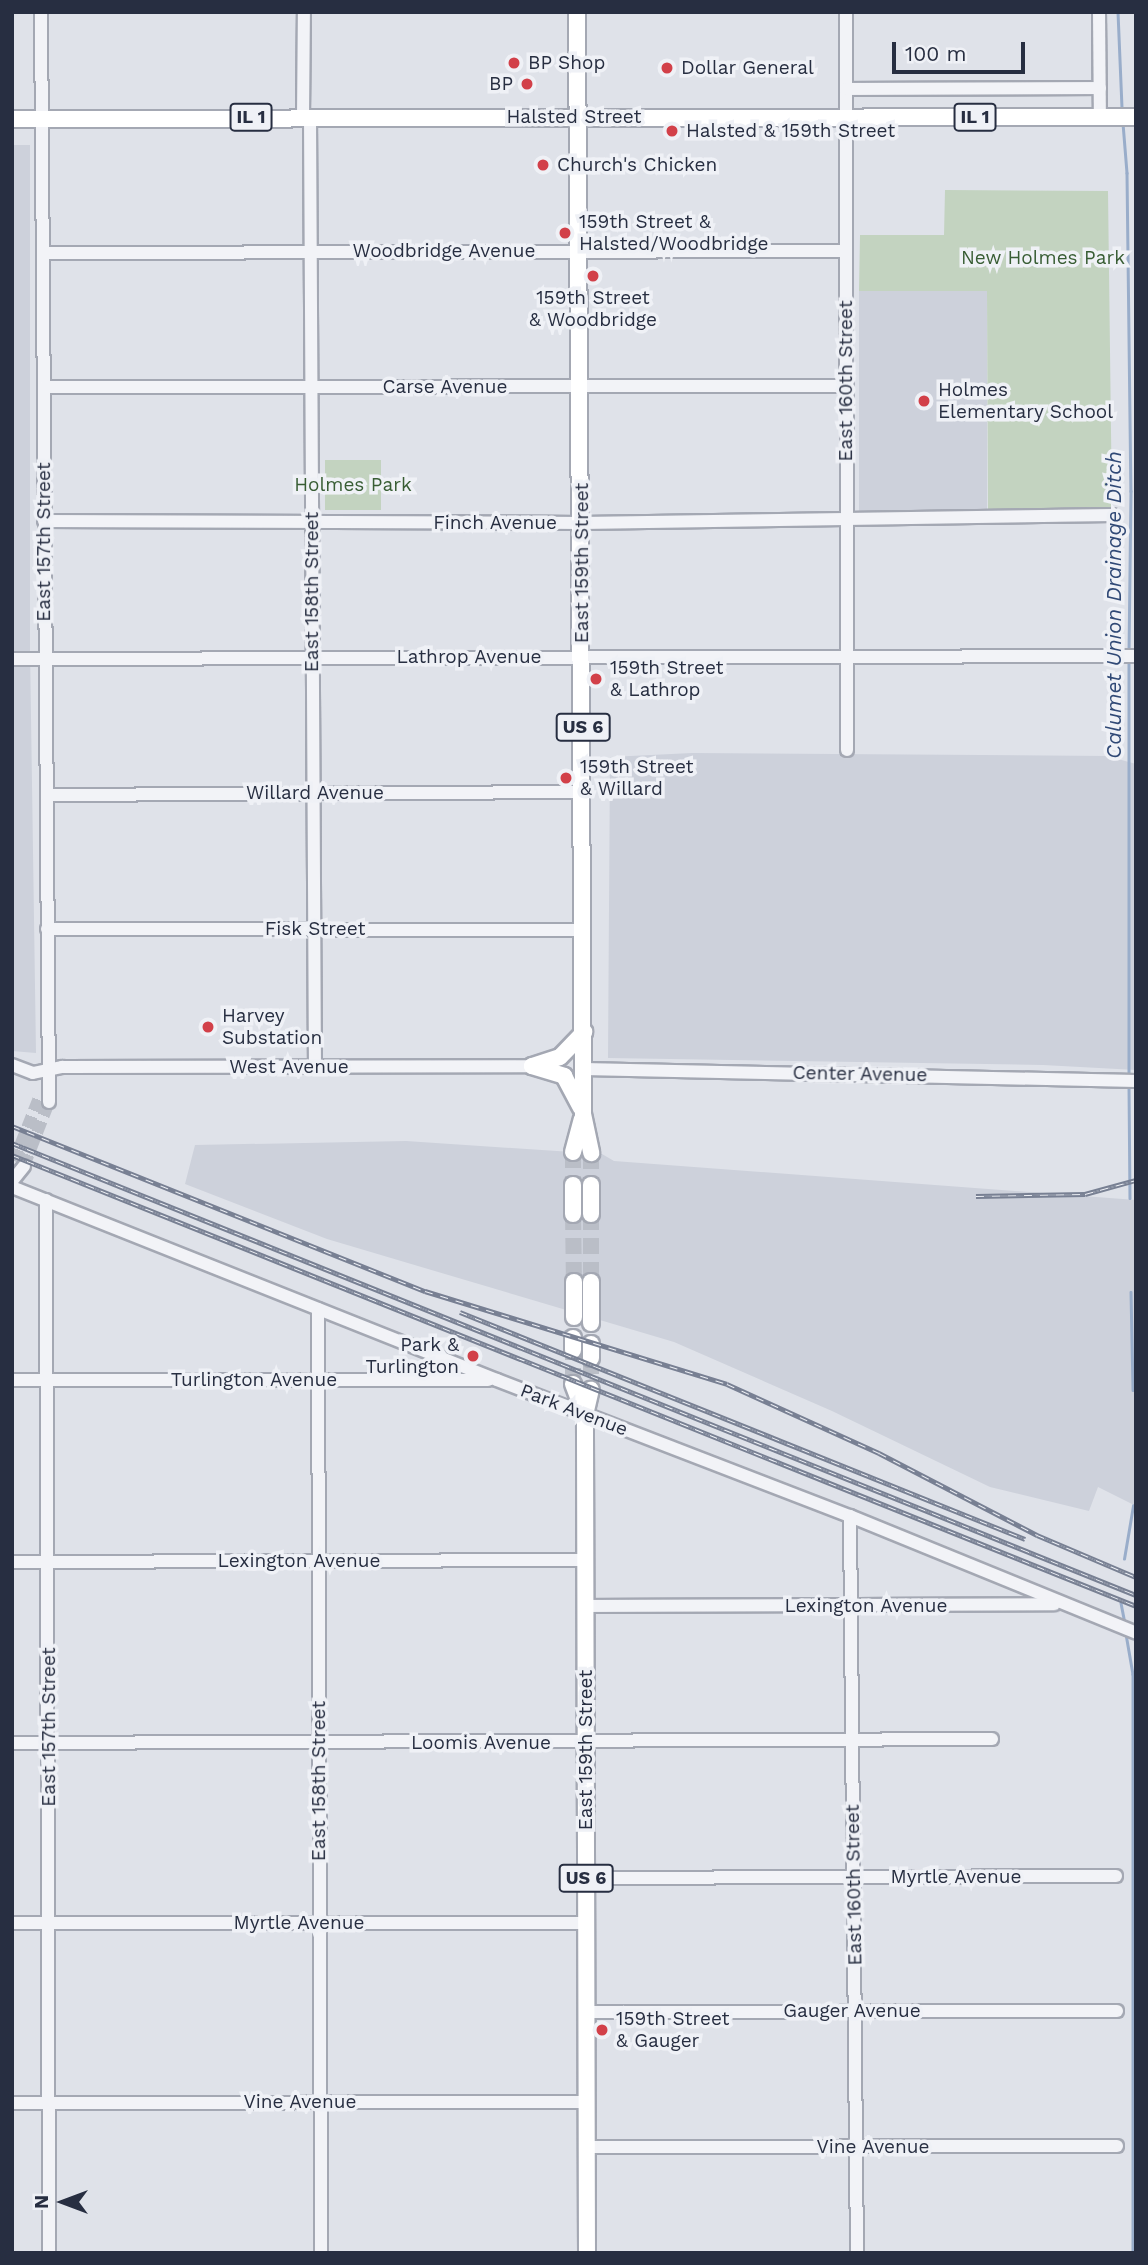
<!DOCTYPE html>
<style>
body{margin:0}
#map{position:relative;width:1148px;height:2265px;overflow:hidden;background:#dfe2e9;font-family:"Work Sans",sans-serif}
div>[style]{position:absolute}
.built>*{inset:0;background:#cdd1db;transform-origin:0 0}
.green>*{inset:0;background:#c3d3c0;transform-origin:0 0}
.stream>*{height:2.5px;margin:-1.25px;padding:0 1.25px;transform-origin:1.25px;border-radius:1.25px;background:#99adca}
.minor-tunnel>*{height:12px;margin-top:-6px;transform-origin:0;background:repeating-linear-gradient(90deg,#babec7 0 12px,transparent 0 18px)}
.major-tunnel>*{height:16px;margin-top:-8px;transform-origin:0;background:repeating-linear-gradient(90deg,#babec7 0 16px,transparent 0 24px)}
.roads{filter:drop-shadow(2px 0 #a4a8b3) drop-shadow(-2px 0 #a4a8b3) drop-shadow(0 2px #a4a8b3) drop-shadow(0 -2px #a4a8b3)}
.minor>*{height:12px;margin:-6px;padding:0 6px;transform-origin:6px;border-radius:6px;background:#f2f3f7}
.major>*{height:16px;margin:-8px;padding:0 8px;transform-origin:8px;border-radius:8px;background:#fff}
.rail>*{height:5px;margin-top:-2.5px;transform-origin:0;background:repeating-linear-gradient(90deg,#eff1f6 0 8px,#788093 0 16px);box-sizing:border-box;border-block:2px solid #788093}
.dots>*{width:19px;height:19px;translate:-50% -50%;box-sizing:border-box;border:4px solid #eff1f6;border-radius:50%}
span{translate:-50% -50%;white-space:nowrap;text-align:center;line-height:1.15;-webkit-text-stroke:7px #eff1f6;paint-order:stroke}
.shield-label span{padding:2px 5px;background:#eff1f6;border:2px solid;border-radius:5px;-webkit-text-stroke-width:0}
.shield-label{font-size:18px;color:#272e41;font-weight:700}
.poi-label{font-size:19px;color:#272e41}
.left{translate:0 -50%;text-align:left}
.right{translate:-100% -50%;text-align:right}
.street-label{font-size:19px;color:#272e41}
.park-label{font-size:19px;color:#385d34}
.water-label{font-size:21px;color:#304976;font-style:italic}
.frame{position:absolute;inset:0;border:14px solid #272e41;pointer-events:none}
.north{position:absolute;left:28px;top:2167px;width:70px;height:70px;-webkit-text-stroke:5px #eff1f6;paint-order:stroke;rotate:270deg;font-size:19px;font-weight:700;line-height:28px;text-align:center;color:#272e41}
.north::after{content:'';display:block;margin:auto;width:24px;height:32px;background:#272e41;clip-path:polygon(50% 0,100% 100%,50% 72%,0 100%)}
.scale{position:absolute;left:892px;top:42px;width:133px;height:32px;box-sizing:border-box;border:4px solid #272e41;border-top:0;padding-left:9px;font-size:21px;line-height:24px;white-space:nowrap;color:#272e41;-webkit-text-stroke:5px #eff1f6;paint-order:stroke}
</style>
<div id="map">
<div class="built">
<div style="clip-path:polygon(12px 145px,30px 145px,30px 649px,36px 1053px,12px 1051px)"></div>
<div style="left:859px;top:291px;width:128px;height:221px"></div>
<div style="clip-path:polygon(692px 753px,1107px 756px,1136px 764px,1136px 1070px,1043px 1065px,608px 1058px,610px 757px)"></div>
<div style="clip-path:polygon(406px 1141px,602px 1154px,614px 1161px,1136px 1200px,1136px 1506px,1098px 1487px,1089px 1511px,990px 1487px,832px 1411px,674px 1342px,327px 1239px,185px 1184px,195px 1145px)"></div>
</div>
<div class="green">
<div style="clip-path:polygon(945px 190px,1108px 191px,1112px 509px,988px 511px,987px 291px,859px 291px,860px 235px,944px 235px)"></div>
<div style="left:325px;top:460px;width:56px;height:50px"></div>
</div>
<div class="stream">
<div style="left:1118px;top:12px;width:97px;rotate:87.6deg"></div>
<div style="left:1123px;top:123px;width:50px;rotate:85.4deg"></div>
<div style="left:1127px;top:173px;width:318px;rotate:89.3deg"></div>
<div style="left:1131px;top:491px;width:161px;rotate:90.7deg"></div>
<div style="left:1129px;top:662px;width:413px;rotate:90deg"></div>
<div style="left:1129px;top:1085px;width:113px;rotate:89.5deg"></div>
<div style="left:1131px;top:1292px;width:98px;rotate:88.8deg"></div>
<div style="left:1124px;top:1559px;width:54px;rotate:-80.4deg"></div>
<div style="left:1121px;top:1603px;width:21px;rotate:79deg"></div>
<div style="left:1126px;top:1634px;width:41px;rotate:80.1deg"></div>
<div style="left:1133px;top:1674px;width:579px;rotate:90deg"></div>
</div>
<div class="minor-tunnel">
<div style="left:14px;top:1161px;width:68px;rotate:-68.4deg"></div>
<div style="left:24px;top:1166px;width:69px;rotate:-68.7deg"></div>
</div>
<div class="major-tunnel">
<div style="left:573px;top:1152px;width:33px;rotate:90deg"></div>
<div style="left:591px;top:1153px;width:32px;rotate:90deg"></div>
<div style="left:573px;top:1214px;width:68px;rotate:89.2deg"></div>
<div style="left:591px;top:1214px;width:68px;rotate:90deg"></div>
<div style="left:591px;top:1358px;width:32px;rotate:90deg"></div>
<div style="left:573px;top:1384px;width:34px;rotate:-90deg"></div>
</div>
<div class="roads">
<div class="minor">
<div style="left:41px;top:12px;width:1090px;rotate:89.58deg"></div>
<div style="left:846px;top:12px;width:738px;rotate:89.92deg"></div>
<div style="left:1099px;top:12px;width:105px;rotate:89.5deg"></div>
<div style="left:846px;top:89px;width:254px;rotate:-0.2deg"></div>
<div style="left:303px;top:117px;width:105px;rotate:-89.5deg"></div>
<div style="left:310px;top:117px;width:950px;rotate:89.7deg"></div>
<div style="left:43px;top:253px;width:803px;rotate:-0.14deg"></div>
<div style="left:44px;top:387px;width:802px;rotate:-0.07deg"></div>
<div style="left:44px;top:521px;width:538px;rotate:0.21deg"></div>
<div style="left:582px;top:523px;width:531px;rotate:-0.86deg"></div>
<div style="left:12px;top:659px;width:1124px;rotate:-0.15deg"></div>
<div style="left:47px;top:795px;width:536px;rotate:-0.32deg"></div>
<div style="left:47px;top:929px;width:537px;rotate:0.11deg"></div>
<div style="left:12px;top:1065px;width:22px;rotate:21deg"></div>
<div style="left:33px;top:1073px;width:30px;rotate:-12deg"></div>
<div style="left:62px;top:1067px;width:470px;rotate:-0.1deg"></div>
<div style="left:584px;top:1069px;width:552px;rotate:1.25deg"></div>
<div style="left:12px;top:1181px;width:19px;rotate:-51deg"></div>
<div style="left:12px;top:1187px;width:522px;rotate:21.7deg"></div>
<div style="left:497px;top:1380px;width:378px;rotate:21.1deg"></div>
<div style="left:850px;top:1516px;width:309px;rotate:22.2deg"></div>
<div style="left:46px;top:1200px;width:1053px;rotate:89.84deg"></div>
<div style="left:318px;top:1309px;width:944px;rotate:89.82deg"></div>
<div style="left:12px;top:1380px;width:476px"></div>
<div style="left:850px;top:1516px;width:737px;rotate:89.46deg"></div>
<div style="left:12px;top:1562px;width:574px;rotate:-0.2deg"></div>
<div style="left:586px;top:1606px;width:468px;rotate:-0.2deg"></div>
<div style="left:12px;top:1743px;width:980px;rotate:-0.23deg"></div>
<div style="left:586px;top:1878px;width:530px;rotate:-0.22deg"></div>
<div style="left:12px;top:1923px;width:575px"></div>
<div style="left:587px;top:2012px;width:530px;rotate:-0.11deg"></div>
<div style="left:12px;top:2103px;width:575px;rotate:-0.1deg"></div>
<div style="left:587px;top:2147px;width:530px;rotate:-0.11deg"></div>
</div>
<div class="major">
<div style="left:577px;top:12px;width:1102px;rotate:89.69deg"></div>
<div style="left:583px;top:1114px;width:40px;rotate:78deg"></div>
<div style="left:12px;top:119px;width:1124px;rotate:-0.1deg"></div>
<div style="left:532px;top:1066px;width:34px;rotate:17deg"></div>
<div style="left:564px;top:1076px;width:36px;rotate:62deg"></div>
<div style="left:532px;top:1066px;width:29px;rotate:-18deg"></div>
<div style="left:560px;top:1057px;width:35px;rotate:-46deg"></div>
<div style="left:573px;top:1152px;width:34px;rotate:-75deg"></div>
<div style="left:573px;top:1185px;width:29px;rotate:90deg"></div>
<div style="left:591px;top:1185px;width:29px;rotate:90deg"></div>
<div style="left:574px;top:1282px;width:35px;rotate:90deg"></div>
<div style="left:591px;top:1282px;width:41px;rotate:90deg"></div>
<div style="left:591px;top:1344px;width:14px;rotate:90deg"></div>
<div style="left:573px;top:1350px;width:12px;rotate:-90deg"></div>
<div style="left:573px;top:1384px;width:33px;rotate:69deg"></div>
<div style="left:587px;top:2253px;width:838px;rotate:-90.14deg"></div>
<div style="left:585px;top:1415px;width:26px;rotate:-77deg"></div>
</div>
</div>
<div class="rail">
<div style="left:12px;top:1126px;width:445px;rotate:21.8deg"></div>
<div style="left:425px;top:1291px;width:316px;rotate:17.1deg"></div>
<div style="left:727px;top:1384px;width:167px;rotate:24.4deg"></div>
<div style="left:879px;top:1453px;width:178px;rotate:27.4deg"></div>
<div style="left:1037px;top:1535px;width:108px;rotate:23deg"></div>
<div style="left:12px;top:1143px;width:1211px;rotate:21.91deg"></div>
<div style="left:12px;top:1155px;width:1211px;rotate:21.86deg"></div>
<div style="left:976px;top:1196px;width:109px;rotate:-1.1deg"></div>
<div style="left:1085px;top:1194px;width:53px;rotate:-15.4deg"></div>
<div style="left:460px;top:1312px;width:609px;rotate:21.89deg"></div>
</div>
<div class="dots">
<div style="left:514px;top:63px;background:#d24049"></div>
<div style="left:667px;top:68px;background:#d24049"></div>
<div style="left:527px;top:84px;background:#d24049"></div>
<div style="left:672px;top:131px;background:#d24049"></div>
<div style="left:543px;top:165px;background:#d24049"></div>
<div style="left:565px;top:233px;background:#d24049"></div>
<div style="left:593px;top:276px;background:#d24049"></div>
<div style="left:924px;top:401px;background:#d24049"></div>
<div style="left:596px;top:679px;background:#d24049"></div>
<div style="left:566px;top:778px;background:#d24049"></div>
<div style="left:208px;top:1027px;background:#d24049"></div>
<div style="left:473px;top:1356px;background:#d24049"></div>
<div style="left:602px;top:2030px;background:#d24049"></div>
</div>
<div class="shield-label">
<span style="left:251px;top:117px">IL 1</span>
<span style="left:975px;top:117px">IL 1</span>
<span style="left:583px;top:727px">US 6</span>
<span style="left:586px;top:1878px">US 6</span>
</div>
<div class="poi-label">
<span class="left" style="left:528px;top:63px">BP Shop</span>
<span class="left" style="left:681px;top:68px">Dollar General</span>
<span class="right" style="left:513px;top:84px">BP</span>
<span class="left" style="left:686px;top:131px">Halsted &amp; 159th Street</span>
<span class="left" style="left:557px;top:165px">Church's Chicken</span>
<span class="left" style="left:579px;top:233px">159th Street &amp;<br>Halsted/Woodbridge</span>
<span style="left:593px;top:309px">159th Street<br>&amp; Woodbridge</span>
<span class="left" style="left:938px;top:401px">Holmes<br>Elementary School</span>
<span class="left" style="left:610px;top:679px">159th Street<br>&amp; Lathrop</span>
<span class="left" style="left:580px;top:778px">159th Street<br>&amp; Willard</span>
<span class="left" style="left:222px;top:1027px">Harvey<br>Substation</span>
<span class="right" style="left:459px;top:1356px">Park &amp;<br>Turlington</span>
<span class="left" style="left:616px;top:2030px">159th Street<br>&amp; Gauger</span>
</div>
<div class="street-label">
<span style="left:574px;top:117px">Halsted Street</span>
<span style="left:444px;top:251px">Woodbridge Avenue</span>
<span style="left:846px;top:381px;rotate:-90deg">East 160th Street</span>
<span style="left:445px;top:387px">Carse Avenue</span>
<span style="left:495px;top:523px">Finch Avenue</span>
<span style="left:44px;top:542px;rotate:-90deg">East 157th Street</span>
<span style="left:582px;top:563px;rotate:-90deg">East 159th Street</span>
<span style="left:312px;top:592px;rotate:-90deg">East 158th Street</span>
<span style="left:469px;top:657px">Lathrop Avenue</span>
<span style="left:315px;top:793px">Willard Avenue</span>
<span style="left:315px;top:929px">Fisk Street</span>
<span style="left:289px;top:1067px">West Avenue</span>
<span style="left:860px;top:1074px;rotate:1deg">Center Avenue</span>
<span style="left:254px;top:1380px">Turlington Avenue</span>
<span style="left:574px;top:1410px;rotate:21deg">Park Avenue</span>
<span style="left:299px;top:1561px">Lexington Avenue</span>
<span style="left:866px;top:1606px">Lexington Avenue</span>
<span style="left:49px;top:1727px;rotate:-90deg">East 157th Street</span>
<span style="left:481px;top:1743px">Loomis Avenue</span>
<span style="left:586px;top:1750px;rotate:-90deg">East 159th Street</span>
<span style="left:319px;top:1781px;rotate:-90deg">East 158th Street</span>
<span style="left:956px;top:1877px">Myrtle Avenue</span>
<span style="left:854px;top:1885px;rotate:-91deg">East 160th Street</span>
<span style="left:299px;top:1923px">Myrtle Avenue</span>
<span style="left:852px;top:2011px">Gauger Avenue</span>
<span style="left:300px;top:2102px">Vine Avenue</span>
<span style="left:873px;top:2147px">Vine Avenue</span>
</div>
<div class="park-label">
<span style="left:1043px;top:258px">New Holmes Park</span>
<span style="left:353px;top:485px">Holmes Park</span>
</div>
<div class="water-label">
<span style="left:1114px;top:605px;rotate:-90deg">Calumet Union Drainage Ditch</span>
</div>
<div class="frame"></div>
<div class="north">N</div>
<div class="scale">100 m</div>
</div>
